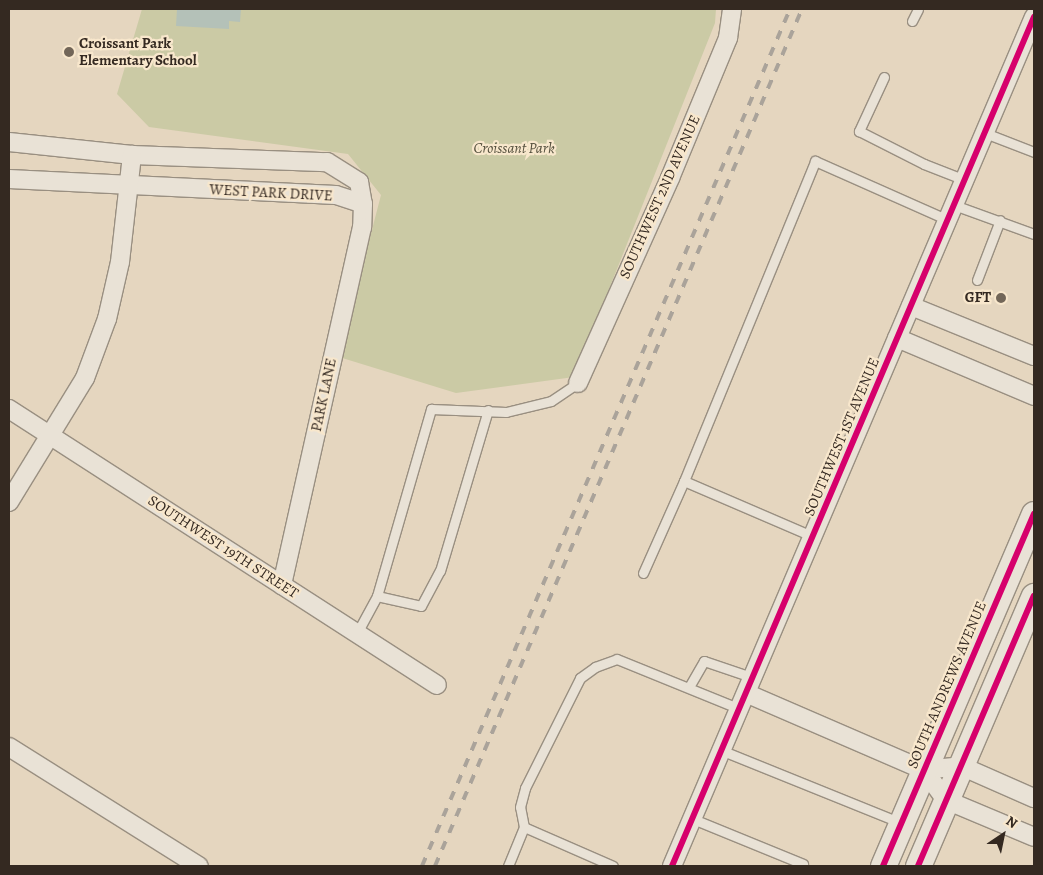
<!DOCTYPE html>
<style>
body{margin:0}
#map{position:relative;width:1043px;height:875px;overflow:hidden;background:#e5d6bf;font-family:Alegreya,serif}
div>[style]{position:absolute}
.green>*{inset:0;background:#cbcaa5}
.water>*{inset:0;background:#b4c1b8}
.roads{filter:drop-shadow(1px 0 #998f81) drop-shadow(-1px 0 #998f81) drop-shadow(0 1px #998f81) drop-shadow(0 -1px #998f81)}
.lane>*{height:9px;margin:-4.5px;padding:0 4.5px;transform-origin:4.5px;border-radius:4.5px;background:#e9e2d6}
.street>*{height:18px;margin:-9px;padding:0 9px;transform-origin:9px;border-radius:9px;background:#e9e2d6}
.secondary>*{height:25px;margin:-12.5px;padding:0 12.5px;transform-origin:12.5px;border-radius:12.5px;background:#e9e2d6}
.rail>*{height:4px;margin-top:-2px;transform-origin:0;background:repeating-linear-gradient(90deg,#aaa39a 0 9px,transparent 0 18px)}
.cycleway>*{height:6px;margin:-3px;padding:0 3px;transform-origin:3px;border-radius:3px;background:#d6006c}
.dots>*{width:14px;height:14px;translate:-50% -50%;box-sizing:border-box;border:2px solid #f8e7cc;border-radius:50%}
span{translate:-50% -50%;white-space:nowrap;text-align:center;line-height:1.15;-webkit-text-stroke:4.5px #f8e7cc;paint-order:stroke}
.poi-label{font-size:15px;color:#342921;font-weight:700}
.left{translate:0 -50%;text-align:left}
.right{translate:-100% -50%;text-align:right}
.park-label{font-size:15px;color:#544f3d;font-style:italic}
.street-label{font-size:15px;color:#342921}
.frame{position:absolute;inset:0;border:10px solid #342921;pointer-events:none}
.north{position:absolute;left:978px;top:810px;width:50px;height:50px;-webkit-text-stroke:4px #f8e7cc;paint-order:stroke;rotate:34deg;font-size:14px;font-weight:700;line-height:20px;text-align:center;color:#342921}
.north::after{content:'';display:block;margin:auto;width:18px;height:22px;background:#342921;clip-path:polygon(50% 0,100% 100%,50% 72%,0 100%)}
</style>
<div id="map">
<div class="green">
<div style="clip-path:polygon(142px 9px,716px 9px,715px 23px,574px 377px,456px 393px,339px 357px,381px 195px,348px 154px,149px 127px,117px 94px)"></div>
</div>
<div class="water">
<div style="clip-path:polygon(177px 9px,241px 9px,240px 22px,229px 21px,229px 29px,176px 26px)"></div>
</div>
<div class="roads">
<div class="lane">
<div style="left:912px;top:21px;width:13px;rotate:-63deg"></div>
<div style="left:884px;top:77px;width:60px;rotate:114.8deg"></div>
<div style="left:859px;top:131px;width:73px;rotate:26.9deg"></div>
<div style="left:924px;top:164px;width:44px;rotate:21.3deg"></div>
<div style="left:985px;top:133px;width:53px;rotate:21.2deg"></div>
<div style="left:954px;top:205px;width:85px;rotate:19.9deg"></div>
<div style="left:977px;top:280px;width:64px;rotate:-69deg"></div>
<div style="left:684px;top:481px;width:346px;rotate:-67.7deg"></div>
<div style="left:815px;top:161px;width:145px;rotate:23.9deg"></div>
<div style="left:643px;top:573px;width:101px;rotate:-66deg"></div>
<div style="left:684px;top:481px;width:142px;rotate:23.3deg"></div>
<div style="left:377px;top:596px;width:45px;rotate:12.8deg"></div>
<div style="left:421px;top:606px;width:40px;rotate:-62deg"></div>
<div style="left:440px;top:571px;width:168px;rotate:-73.4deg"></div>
<div style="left:357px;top:633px;width:42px;rotate:-61.6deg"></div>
<div style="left:377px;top:596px;width:195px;rotate:-73.9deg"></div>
<div style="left:431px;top:409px;width:75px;rotate:2.3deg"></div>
<div style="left:506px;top:412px;width:46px;rotate:-13.7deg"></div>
<div style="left:551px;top:401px;width:32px;rotate:-34deg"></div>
<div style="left:689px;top:687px;width:30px;rotate:-60deg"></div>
<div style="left:704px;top:661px;width:53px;rotate:18.8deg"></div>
<div style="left:723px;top:751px;width:190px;rotate:22deg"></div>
<div style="left:693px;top:819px;width:119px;rotate:22.2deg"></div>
<div style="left:524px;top:827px;width:20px;rotate:-101deg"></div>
<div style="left:520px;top:807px;width:20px;rotate:-75deg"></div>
<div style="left:525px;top:788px;width:123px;rotate:-63.4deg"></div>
<div style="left:580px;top:678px;width:19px;rotate:-36deg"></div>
<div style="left:595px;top:667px;width:23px;rotate:-20deg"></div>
<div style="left:617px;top:659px;width:133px;rotate:22.1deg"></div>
<div style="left:508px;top:866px;width:42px;rotate:-67.7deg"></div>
<div style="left:524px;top:827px;width:97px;rotate:23.7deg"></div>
</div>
<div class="street">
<div style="left:9px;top:142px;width:124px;rotate:6deg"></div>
<div style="left:132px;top:155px;width:195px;rotate:2.1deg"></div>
<div style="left:327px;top:162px;width:38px;rotate:32deg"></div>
<div style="left:359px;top:182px;width:22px;rotate:80deg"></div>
<div style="left:363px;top:204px;width:23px;rotate:92deg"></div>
<div style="left:362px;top:227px;width:367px;rotate:102.6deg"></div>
<div style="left:9px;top:179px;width:327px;rotate:2.8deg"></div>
<div style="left:336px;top:195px;width:28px;rotate:18deg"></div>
<div style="left:911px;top:306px;width:133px;rotate:22.1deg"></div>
<div style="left:897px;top:338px;width:149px;rotate:22.9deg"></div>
<div style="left:578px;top:383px;width:225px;rotate:-65.8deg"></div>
<div style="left:670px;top:178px;width:152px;rotate:-67.5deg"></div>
<div style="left:728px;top:38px;width:29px;rotate:-82deg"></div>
<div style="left:9px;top:409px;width:509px;rotate:32.82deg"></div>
<div style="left:9px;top:502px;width:145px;rotate:-58.5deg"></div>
<div style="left:85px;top:378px;width:63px;rotate:-69.6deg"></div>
<div style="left:107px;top:319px;width:58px;rotate:-77.2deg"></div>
<div style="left:120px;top:262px;width:108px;rotate:-83.6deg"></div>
<div style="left:748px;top:694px;width:192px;rotate:23.4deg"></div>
<div style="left:924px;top:770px;width:37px;rotate:-6deg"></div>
<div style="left:961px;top:766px;width:80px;rotate:23.7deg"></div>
<div style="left:9px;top:747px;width:224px;rotate:32.1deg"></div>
<div style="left:924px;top:770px;width:37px;rotate:54deg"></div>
<div style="left:946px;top:800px;width:95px;rotate:22.8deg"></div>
<div style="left:672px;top:866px;width:923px;rotate:-66.91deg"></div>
</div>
<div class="secondary">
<div style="left:883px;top:866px;width:383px;rotate:-66.8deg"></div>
<div style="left:918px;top:866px;width:294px;rotate:-66.8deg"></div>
</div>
</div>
<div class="rail">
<div style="left:422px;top:866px;width:933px;rotate:-66.76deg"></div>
<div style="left:435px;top:866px;width:932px;rotate:-66.82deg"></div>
</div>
<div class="cycleway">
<div style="left:672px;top:866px;width:923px;rotate:-66.91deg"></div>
<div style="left:883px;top:866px;width:383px;rotate:-66.8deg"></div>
<div style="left:918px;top:866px;width:294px;rotate:-66.8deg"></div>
</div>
<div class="dots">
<div style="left:69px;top:52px;background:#726658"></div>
<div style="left:1001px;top:298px;background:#726658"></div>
</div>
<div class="poi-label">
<span class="left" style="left:79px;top:52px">Croissant Park<br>Elementary School</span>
<span class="right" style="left:991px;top:298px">GFT</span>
</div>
<div class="park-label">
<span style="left:514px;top:149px">Croissant Park</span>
</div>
<div class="street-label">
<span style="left:271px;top:193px;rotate:3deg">WEST PARK DRIVE</span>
<span style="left:660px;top:197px;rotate:-66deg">SOUTHWEST 2ND AVENUE</span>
<span style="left:324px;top:395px;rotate:-78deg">PARK LANE</span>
<span style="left:842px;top:437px;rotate:-67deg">SOUTHWEST 1ST AVENUE</span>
<span style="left:223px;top:547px;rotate:33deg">SOUTHWEST 19TH STREET</span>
<span style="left:947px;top:685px;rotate:-67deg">SOUTH ANDREWS AVENUE</span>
</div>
<div class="frame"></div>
<div class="north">N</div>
</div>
